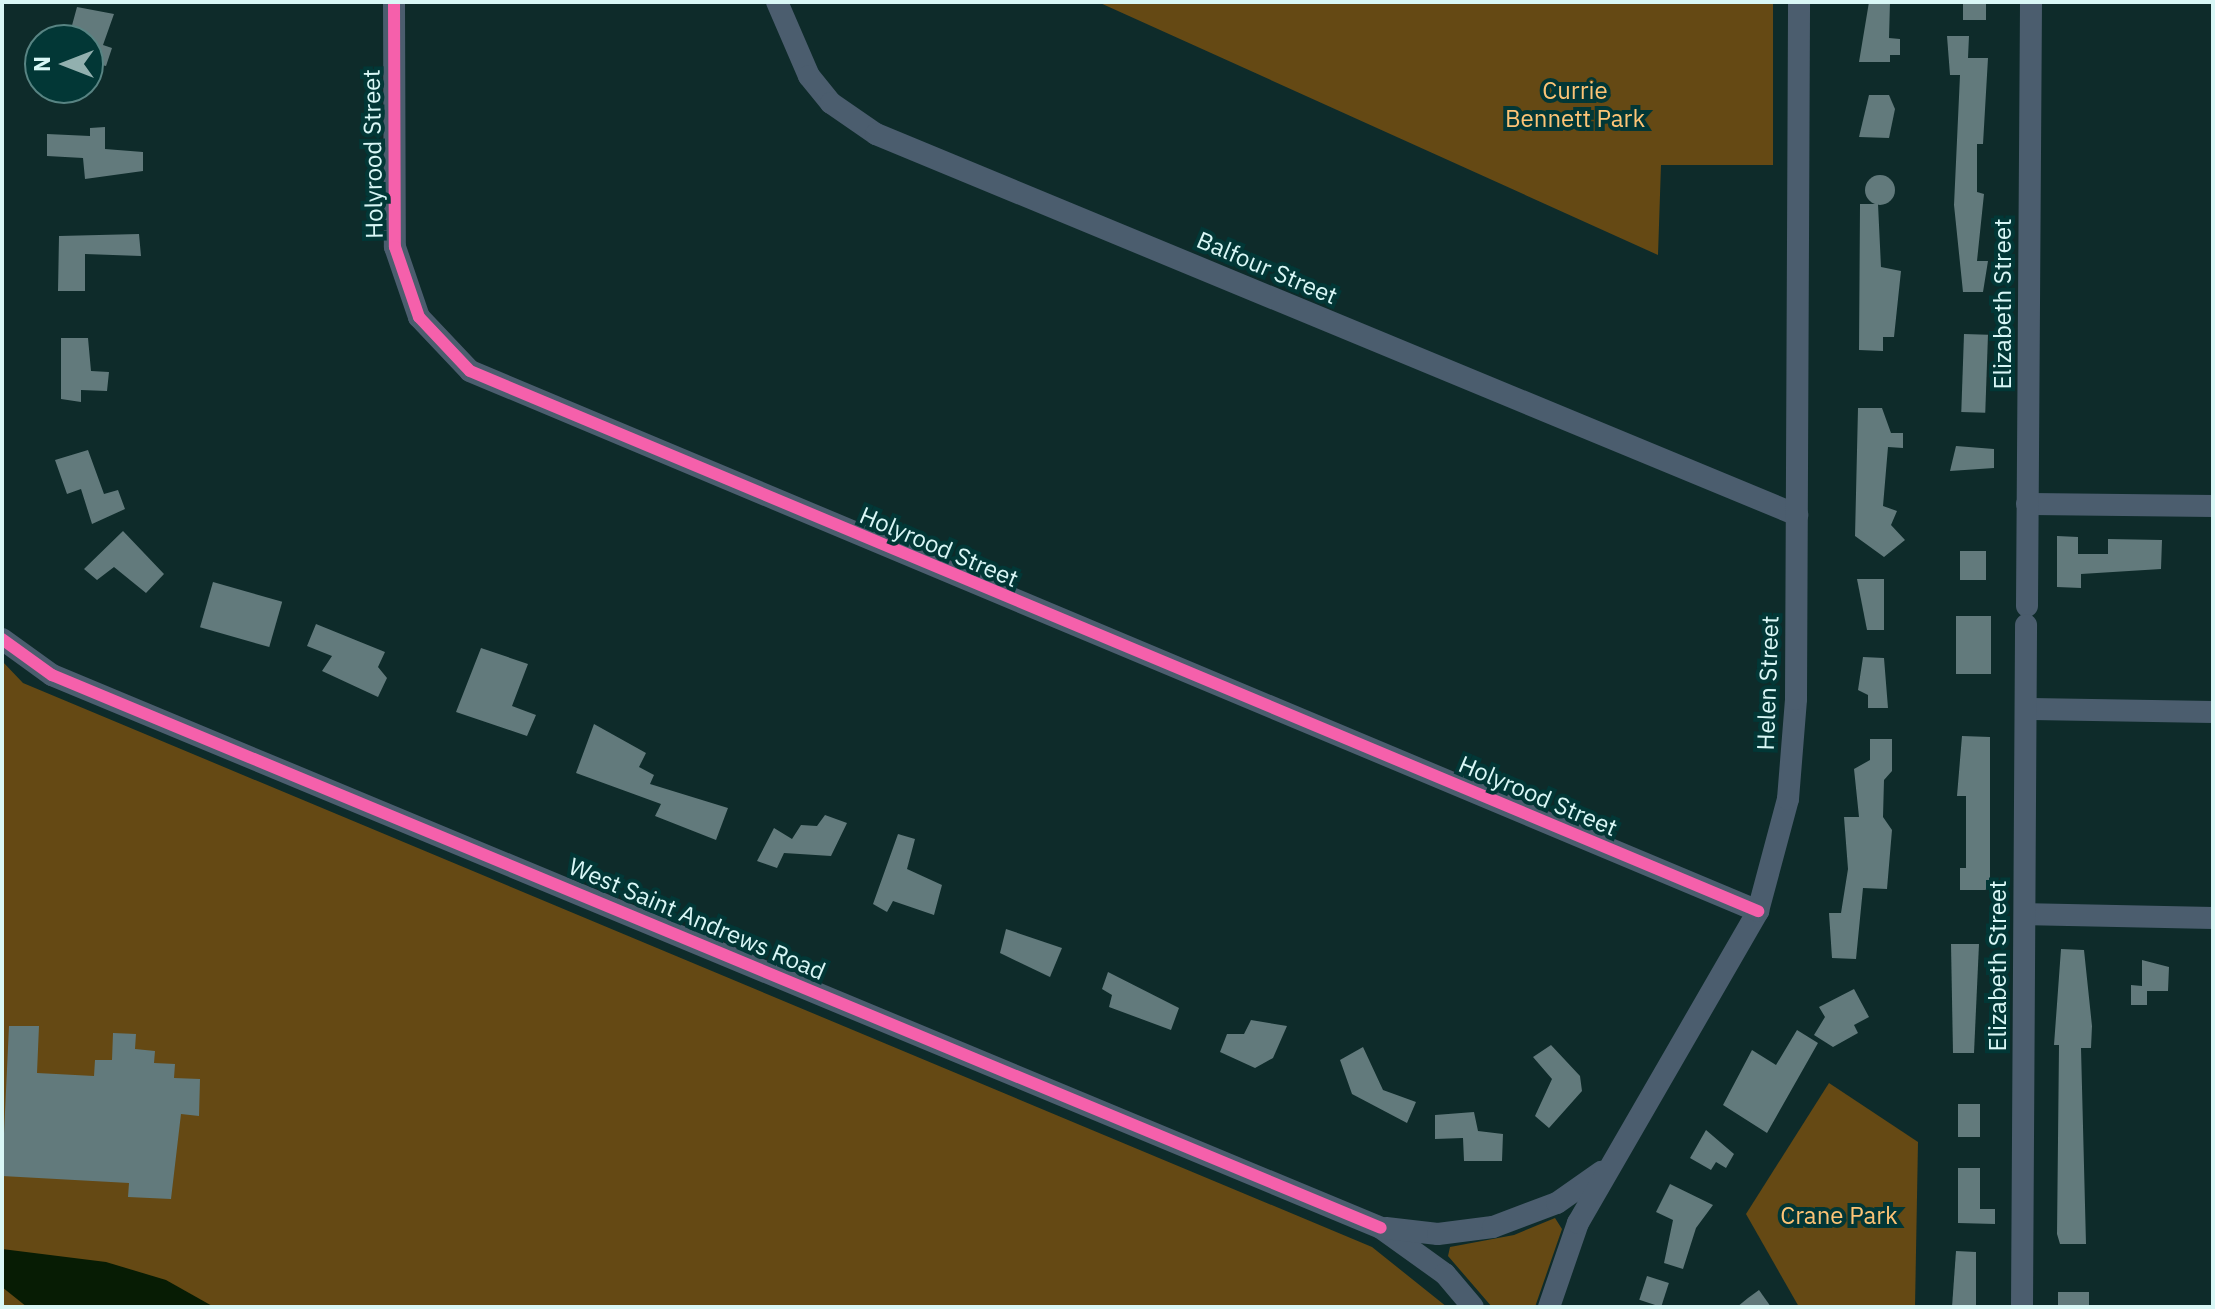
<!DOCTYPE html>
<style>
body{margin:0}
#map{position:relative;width:2215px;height:1309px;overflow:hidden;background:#0e2b2a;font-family:"IBM Plex Sans",sans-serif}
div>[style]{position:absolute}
.green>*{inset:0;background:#654914}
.water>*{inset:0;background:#071c04}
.building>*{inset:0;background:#627a7c;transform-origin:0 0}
.round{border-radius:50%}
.minor>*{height:22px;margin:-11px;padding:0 11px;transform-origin:11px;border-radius:11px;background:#4b5d6e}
.cycleway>*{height:12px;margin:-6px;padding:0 6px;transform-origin:6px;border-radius:6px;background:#f560ab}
span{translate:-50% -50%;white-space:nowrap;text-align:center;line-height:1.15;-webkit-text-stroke:8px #023736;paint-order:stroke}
.park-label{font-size:24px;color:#fdc476}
.street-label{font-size:24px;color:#d9f7f6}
.frame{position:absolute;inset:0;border:4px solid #d9f7f6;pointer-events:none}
.north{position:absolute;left:24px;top:24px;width:80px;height:80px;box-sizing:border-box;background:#023736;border:2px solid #588483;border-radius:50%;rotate:270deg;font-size:22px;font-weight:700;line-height:32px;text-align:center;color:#d9f7f6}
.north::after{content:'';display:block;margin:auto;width:28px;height:36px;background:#92b0af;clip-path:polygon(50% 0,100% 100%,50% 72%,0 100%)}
</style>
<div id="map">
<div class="green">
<div style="clip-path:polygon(1098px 2px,1773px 2px,1773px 165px,1661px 165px,1658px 255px)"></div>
<div style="clip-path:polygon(2px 661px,23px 683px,1372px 1247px,1447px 1307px,2px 1307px)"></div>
<div style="clip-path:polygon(1829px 1083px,1918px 1142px,1915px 1307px,1799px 1307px,1746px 1214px)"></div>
<div style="clip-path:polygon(1555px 1218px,1562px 1229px,1535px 1307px,1492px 1307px,1448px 1256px,1450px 1247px,1514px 1235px)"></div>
</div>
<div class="water">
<div style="clip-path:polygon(2px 1249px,106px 1262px,166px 1280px,214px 1307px,27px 1307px,2px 1287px)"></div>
</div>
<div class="building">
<div style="clip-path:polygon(1869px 2px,1890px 2px,1889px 38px,1900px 39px,1900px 55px,1890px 55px,1890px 62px,1859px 62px)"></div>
<div style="left:1963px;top:2px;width:23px;height:18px"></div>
<div style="clip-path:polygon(77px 7px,114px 14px,103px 45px,112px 48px,106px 66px,97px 64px,90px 82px,88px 40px,68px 40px)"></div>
<div style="clip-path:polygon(1947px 36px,1969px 36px,1968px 58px,1988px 58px,1983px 144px,1977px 144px,1977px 192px,1984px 194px,1977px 261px,1988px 261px,1983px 292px,1963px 292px,1954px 205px,1960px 75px,1950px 75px)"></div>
<div style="clip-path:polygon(1869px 95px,1889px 95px,1895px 109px,1889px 138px,1859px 137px)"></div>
<div style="clip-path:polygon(105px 127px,105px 149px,143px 152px,143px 171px,85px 179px,83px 158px,47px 156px,47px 134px,90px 136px,90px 128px)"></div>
<div class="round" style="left:1865px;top:175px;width:30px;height:30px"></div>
<div style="clip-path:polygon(1860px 204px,1878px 204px,1881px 267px,1901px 271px,1894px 337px,1883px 337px,1883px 351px,1859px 350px)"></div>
<div style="clip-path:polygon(139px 234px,141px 256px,85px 254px,85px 291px,58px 291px,59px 236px)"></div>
<div style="left:1964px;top:334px;width:24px;height:78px;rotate:2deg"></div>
<div style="clip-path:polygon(61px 338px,88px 338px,91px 371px,109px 372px,107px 391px,81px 390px,81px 402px,61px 399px)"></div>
<div style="clip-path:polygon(1858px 408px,1882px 408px,1891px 433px,1903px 433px,1903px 448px,1888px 447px,1883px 506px,1897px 511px,1891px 525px,1905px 540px,1884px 557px,1855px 536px)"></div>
<div style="clip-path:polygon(1956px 446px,1994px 449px,1994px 468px,1950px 471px)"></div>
<div style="clip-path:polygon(88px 450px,104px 494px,118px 490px,125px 509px,92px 524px,81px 489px,67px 494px,55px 460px)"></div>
<div style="clip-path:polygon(123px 531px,164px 574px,146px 593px,114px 567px,97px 580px,84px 569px)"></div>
<div style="clip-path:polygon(2057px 536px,2078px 537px,2078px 554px,2108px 554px,2108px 539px,2162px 540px,2161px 569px,2081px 574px,2081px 588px,2057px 587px)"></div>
<div style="left:1960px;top:551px;width:26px;height:29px"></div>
<div style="clip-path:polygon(1857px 579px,1884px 579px,1884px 630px,1867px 630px)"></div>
<div style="left:213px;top:582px;width:72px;height:47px;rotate:16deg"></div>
<div style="left:1956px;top:616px;width:35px;height:58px"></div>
<div style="clip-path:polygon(316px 624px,385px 652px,378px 667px,387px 678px,378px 697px,322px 671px,332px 656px,307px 646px)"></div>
<div style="clip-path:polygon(481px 648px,528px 664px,512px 706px,536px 715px,527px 736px,456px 712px)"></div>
<div style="clip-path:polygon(1863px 657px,1884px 658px,1888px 708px,1868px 708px,1868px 695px,1858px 690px)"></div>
<div style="clip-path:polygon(594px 724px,646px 753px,639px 767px,654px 775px,650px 784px,728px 808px,716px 840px,655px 816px,661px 804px,576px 773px)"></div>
<div style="clip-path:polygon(1962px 736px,1990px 737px,1990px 888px,1985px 890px,1960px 890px,1960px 868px,1966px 868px,1966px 796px,1957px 796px)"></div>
<div style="clip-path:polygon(1870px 739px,1892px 739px,1892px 771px,1884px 780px,1883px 817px,1892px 830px,1887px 889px,1863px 888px,1856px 959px,1832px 958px,1829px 913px,1841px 913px,1848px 869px,1844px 817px,1859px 817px,1854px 769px,1870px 760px)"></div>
<div style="clip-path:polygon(825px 815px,847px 823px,831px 856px,784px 853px,777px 868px,757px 861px,774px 828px,792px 839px,801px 825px,817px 826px)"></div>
<div style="clip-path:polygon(898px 834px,915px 839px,907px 869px,942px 885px,934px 915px,893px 901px,887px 912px,873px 904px)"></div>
<div style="clip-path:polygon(1006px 929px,1062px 948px,1050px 977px,1000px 953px)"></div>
<div style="clip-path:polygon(1951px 944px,1979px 944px,1974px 1053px,1953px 1053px)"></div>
<div style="clip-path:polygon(2061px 949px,2084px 950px,2092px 1026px,2091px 1048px,2081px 1048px,2086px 1244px,2060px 1244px,2057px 1234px,2059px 1045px,2054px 1045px)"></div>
<div style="clip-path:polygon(2142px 960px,2169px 967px,2168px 991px,2147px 991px,2147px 1005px,2131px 1005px,2131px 985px,2142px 986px)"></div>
<div style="clip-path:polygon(1108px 972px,1179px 1008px,1171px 1030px,1109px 1007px,1112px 995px,1102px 989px)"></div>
<div style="clip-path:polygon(1854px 989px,1869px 1017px,1854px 1025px,1858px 1033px,1833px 1047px,1814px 1035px,1825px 1017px,1819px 1007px)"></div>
<div style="clip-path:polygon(1251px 1020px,1287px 1026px,1273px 1058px,1255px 1068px,1220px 1052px,1227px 1034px,1244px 1034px)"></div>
<div style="clip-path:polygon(9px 1026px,39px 1026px,37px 1073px,94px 1076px,95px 1060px,112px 1060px,113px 1033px,136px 1034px,135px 1049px,155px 1051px,154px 1063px,175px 1064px,174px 1078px,200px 1079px,199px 1116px,181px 1114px,171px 1199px,128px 1197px,129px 1183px,2px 1176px)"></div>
<div style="clip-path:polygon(1797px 1030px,1818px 1043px,1767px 1133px,1723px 1105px,1752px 1050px,1776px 1065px)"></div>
<div style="clip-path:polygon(1551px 1045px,1580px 1076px,1582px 1091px,1549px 1128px,1535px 1116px,1552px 1079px,1533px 1057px)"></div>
<div style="clip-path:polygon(1363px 1047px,1383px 1090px,1416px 1102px,1407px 1123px,1352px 1094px,1340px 1060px)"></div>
<div style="left:1958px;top:1104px;width:22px;height:33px"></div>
<div style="clip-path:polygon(1474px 1112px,1478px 1131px,1503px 1134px,1502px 1161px,1464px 1161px,1463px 1138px,1435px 1139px,1435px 1115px)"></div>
<div style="clip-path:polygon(1706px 1130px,1734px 1154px,1726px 1168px,1716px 1162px,1711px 1170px,1690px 1158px)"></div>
<div style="clip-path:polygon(1958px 1168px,1980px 1168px,1980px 1209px,1995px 1209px,1995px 1224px,1958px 1223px)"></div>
<div style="clip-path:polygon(1670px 1184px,1713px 1205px,1696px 1228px,1683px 1269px,1664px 1263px,1673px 1220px,1656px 1212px)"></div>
<div style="clip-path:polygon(1956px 1251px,1976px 1252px,1976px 1307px,1952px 1307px)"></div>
<div style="left:1647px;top:1276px;width:23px;height:25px;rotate:18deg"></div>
<div style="clip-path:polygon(1759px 1290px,1771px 1307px,1737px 1307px,1748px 1298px)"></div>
<div style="left:2058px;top:1292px;width:31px;height:15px"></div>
</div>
<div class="minor">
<div style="left:394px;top:2px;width:245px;rotate:89.8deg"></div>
<div style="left:395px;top:247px;width:74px;rotate:71.1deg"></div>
<div style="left:419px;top:317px;width:74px;rotate:46.6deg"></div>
<div style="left:470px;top:371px;width:1397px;rotate:22.75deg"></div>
<div style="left:777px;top:2px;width:81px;rotate:66.6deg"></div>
<div style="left:809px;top:76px;width:35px;rotate:51deg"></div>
<div style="left:831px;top:103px;width:55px;rotate:34.6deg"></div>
<div style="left:876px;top:134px;width:997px;rotate:22.47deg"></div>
<div style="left:2027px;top:504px;width:186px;rotate:0.6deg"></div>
<div style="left:2027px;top:606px;width:604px;rotate:-89.62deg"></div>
<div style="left:2px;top:639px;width:62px;rotate:35.8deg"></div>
<div style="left:52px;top:675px;width:1439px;rotate:22.59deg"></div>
<div style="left:1381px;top:1228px;width:79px;rotate:35.7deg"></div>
<div style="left:1445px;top:1274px;width:43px;rotate:49.7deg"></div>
<div style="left:2026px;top:709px;width:187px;rotate:0.9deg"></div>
<div style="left:2025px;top:914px;width:188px;rotate:1.2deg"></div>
<div style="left:1386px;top:1228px;width:52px;rotate:6.6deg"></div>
<div style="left:1438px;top:1234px;width:55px;rotate:-7.3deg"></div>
<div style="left:1493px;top:1227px;width:68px;rotate:-20.6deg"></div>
<div style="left:1557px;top:1203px;width:54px;rotate:-35.2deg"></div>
<div style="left:1549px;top:1307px;width:89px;rotate:-71deg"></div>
<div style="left:1578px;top:1223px;width:360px;rotate:-60deg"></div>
<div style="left:1758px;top:911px;width:116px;rotate:-75deg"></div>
<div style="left:1788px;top:799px;width:100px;rotate:-85.4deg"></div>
<div style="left:1796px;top:699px;width:697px;rotate:-89.75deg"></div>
<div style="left:2022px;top:1307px;width:682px;rotate:-89.66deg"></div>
</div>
<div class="cycleway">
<div style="left:394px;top:2px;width:245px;rotate:89.8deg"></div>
<div style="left:395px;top:247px;width:74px;rotate:71.1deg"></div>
<div style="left:419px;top:317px;width:74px;rotate:46.6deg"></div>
<div style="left:470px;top:371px;width:1397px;rotate:22.75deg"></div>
<div style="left:2px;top:639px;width:62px;rotate:35.8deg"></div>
<div style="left:52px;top:675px;width:1439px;rotate:22.59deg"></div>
</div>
<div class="park-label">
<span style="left:1575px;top:105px">Currie<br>Bennett Park</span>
<span style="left:1839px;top:1216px">Crane Park</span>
</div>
<div class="street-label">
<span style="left:373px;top:154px;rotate:-91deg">Holyrood Street</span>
<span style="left:1267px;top:268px;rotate:23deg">Balfour Street</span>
<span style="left:2003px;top:304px;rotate:-90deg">Elizabeth Street</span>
<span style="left:939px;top:547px;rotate:23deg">Holyrood Street</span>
<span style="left:1768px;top:683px;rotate:-88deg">Helen Street</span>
<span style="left:1538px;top:796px;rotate:23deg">Holyrood Street</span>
<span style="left:697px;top:919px;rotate:23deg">West Saint Andrews Road</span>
<span style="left:1998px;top:966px;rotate:-90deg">Elizabeth Street</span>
</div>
<div class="frame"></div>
<div class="north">N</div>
</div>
